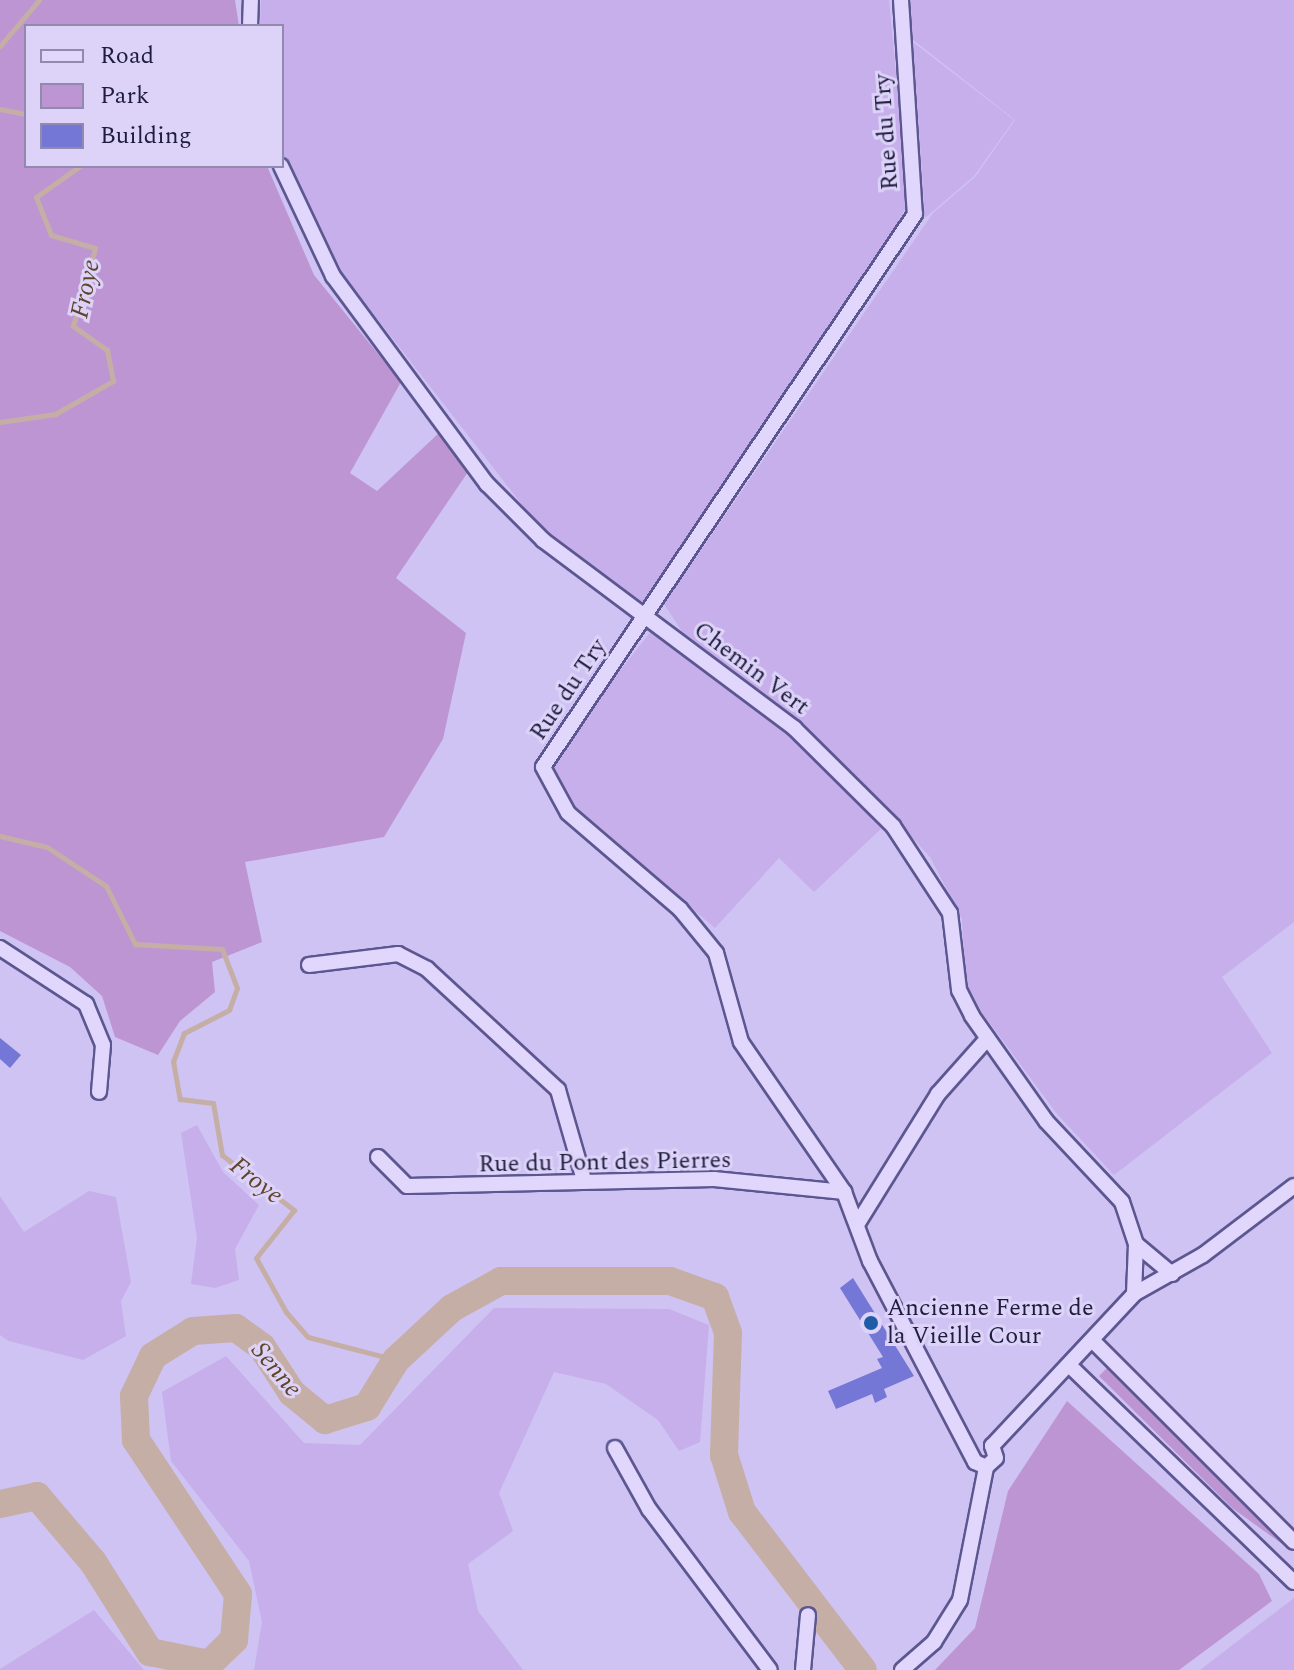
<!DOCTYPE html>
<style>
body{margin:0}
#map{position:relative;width:1294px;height:1670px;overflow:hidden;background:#cfc3f3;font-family:Spectral,serif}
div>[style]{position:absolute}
.farmland>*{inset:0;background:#c6afea}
.green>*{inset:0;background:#be95d3}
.stream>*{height:5px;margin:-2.5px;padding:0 2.5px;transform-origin:2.5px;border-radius:2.5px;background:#c5aea5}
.river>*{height:28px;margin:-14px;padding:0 14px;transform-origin:14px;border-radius:14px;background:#c5aea5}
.building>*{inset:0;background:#7477d5}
.roads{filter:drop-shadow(2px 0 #5c5790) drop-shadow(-2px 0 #5c5790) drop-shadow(0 2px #5c5790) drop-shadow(0 -2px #5c5790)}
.street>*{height:14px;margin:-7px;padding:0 7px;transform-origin:7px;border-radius:7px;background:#e1d7fc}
.dots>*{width:22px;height:22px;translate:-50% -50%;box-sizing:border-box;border:4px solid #ddd3f9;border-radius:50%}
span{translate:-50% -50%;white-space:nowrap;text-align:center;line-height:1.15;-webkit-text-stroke:6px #ddd3f9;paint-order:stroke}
.street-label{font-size:24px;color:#1e1d3e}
.poi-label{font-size:24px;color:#1e1d3e}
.left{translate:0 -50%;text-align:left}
.water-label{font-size:26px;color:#5f442a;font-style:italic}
.legend{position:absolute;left:24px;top:24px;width:260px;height:144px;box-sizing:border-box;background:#ddd3f9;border:2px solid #918aae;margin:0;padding:10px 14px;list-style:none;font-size:24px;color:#1e1d3e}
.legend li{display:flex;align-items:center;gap:16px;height:40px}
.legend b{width:40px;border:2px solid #918aae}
</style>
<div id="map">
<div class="farmland">
<div style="clip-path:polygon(261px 0,889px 0,908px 202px,890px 241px,642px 605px,534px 520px,344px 276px,303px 208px,282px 153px,282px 26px,260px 26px)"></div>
<div style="clip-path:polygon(911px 0,1294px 0,1294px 922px,1222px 977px,1272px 1053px,1114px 1175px,1057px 1114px,966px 991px,962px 919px,930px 857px,850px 770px,685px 636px,664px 604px,933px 213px,975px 177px,1015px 120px,912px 39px)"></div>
<div style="clip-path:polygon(913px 42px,1014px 120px,974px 176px,925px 218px)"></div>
<div style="clip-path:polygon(652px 630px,827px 764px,884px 826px,814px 892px,779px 858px,715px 928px,565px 801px,550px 776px,555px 753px)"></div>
<div style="clip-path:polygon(197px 1125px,223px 1172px,259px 1205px,235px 1249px,239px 1280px,215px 1288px,191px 1284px,197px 1238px,181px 1133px)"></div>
<div style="clip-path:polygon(89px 1191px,116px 1197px,131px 1282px,121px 1301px,126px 1336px,83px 1360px,9px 1341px,0 1335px,0 1196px,24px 1232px)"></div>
<div style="clip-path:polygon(494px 1308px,669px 1309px,709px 1325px,700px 1442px,679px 1451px,658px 1420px,606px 1384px,554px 1372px,499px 1493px,513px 1531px,468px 1564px,478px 1611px,523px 1670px,254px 1670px,262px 1622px,249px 1561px,171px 1461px,162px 1392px,226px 1356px,304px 1443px,360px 1445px)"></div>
<div style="clip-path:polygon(1294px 1598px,1294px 1670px,1200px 1670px)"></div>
<div style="clip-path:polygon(94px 1610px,144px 1670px,0 1670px,0 1669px)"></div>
</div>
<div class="green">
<div style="clip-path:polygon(0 0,235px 0,239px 26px,26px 26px,26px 166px,267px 166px,314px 275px,401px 382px,350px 473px,377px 491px,440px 432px,468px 472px,396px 578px,466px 633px,443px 739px,384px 837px,245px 862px,262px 942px,212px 962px,215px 992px,180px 1021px,158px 1055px,115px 1037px,102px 996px,70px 967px,0 931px)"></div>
<div style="clip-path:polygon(1107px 1368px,1292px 1551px,1232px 1508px,1099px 1376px)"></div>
<div style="clip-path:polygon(1067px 1401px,1259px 1574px,1272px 1601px,1179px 1670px,935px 1670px,975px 1628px,1008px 1491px)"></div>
</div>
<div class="stream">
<div style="left:0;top:46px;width:60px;rotate:-49.7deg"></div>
<div style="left:0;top:109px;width:26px;rotate:11deg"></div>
<div style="left:0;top:422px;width:56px;rotate:-8.3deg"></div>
<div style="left:55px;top:414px;width:67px;rotate:-29.6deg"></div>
<div style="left:113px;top:381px;width:32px;rotate:-101deg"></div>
<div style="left:107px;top:350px;width:42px;rotate:-144.8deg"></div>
<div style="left:73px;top:326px;width:81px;rotate:-74.2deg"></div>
<div style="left:95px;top:248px;width:46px;rotate:-163.5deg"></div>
<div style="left:51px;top:235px;width:41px;rotate:-111.5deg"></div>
<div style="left:36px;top:197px;width:54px;rotate:-35.2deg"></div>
<div style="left:0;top:836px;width:48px;rotate:13.2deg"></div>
<div style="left:47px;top:847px;width:71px;rotate:33.5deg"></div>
<div style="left:106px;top:886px;width:65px;rotate:63.4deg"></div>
<div style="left:135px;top:944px;width:87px;rotate:3.3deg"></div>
<div style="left:222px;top:949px;width:42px;rotate:69deg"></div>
<div style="left:237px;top:988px;width:23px;rotate:110deg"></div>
<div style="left:229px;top:1010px;width:51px;rotate:152.9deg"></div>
<div style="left:184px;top:1033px;width:30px;rotate:111deg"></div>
<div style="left:173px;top:1061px;width:39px;rotate:80deg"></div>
<div style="left:180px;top:1099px;width:33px;rotate:7deg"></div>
<div style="left:213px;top:1103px;width:53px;rotate:80.2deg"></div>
<div style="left:222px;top:1155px;width:91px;rotate:37.4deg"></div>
<div style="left:294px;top:1210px;width:61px;rotate:128.4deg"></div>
<div style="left:256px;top:1258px;width:62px;rotate:60.9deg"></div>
<div style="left:286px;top:1312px;width:33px;rotate:49deg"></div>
<div style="left:308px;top:1337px;width:91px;rotate:14.6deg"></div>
</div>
<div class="river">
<div style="left:0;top:1504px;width:38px;rotate:-12deg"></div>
<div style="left:37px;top:1496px;width:87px;rotate:49.7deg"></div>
<div style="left:93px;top:1562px;width:107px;rotate:57.7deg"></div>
<div style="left:150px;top:1652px;width:60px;rotate:11.5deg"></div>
<div style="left:209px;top:1664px;width:35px;rotate:-44deg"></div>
<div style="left:234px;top:1640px;width:46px;rotate:-85deg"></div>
<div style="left:238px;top:1594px;width:185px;rotate:-123.5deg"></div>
<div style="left:136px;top:1440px;width:44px;rotate:-92.6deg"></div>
<div style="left:134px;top:1396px;width:44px;rotate:-64.6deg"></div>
<div style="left:153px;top:1356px;width:47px;rotate:-32deg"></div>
<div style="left:193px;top:1331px;width:43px;rotate:-4deg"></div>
<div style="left:236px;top:1328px;width:32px;rotate:36deg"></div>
<div style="left:262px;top:1347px;width:55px;rotate:56.9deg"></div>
<div style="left:292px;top:1393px;width:43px;rotate:39.3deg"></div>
<div style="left:325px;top:1420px;width:44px;rotate:-17.2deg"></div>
<div style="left:367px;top:1407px;width:55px;rotate:-58.3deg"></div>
<div style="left:396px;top:1360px;width:76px;rotate:-42.9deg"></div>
<div style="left:452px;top:1308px;width:56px;rotate:-28.9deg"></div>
<div style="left:501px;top:1281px;width:169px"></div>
<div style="left:670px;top:1281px;width:48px;rotate:19.6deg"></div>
<div style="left:715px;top:1297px;width:38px;rotate:70deg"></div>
<div style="left:728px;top:1333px;width:122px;rotate:91.9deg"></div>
<div style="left:724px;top:1455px;width:60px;rotate:72.5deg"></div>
<div style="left:742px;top:1512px;width:199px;rotate:52.6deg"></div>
</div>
<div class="building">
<div style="clip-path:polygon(0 1038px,21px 1055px,10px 1068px,0 1059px)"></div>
<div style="clip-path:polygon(853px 1278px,914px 1376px,884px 1389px,887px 1397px,875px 1403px,872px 1394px,836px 1409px,828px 1391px,882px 1368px,877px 1359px,883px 1357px,840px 1288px)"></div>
</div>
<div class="roads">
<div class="street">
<div style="left:901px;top:0;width:214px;rotate:86.3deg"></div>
<div style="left:915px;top:214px;width:666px;rotate:123.93deg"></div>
<div style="left:543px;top:767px;width:52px;rotate:61.5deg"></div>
<div style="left:568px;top:813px;width:148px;rotate:40.6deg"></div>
<div style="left:680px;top:909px;width:57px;rotate:50.7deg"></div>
<div style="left:716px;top:953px;width:92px;rotate:74.3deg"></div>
<div style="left:741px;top:1042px;width:182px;rotate:55.5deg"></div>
<div style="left:844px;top:1192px;width:74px;rotate:69.4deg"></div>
<div style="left:870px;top:1261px;width:227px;rotate:62.4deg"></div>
<div style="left:975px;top:1462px;width:12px;rotate:24deg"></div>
<div style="left:250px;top:26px;width:26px;rotate:-88deg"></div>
<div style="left:281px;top:166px;width:122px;rotate:64.7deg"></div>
<div style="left:333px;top:276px;width:259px;rotate:53.5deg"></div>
<div style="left:487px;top:484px;width:79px;rotate:45deg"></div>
<div style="left:543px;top:540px;width:314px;rotate:36.8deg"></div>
<div style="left:794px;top:728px;width:139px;rotate:44.7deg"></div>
<div style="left:893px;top:826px;width:104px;rotate:56.8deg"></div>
<div style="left:950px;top:913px;width:78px;rotate:83.3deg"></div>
<div style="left:959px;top:990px;width:29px;rotate:63deg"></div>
<div style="left:972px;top:1016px;width:128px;rotate:54.8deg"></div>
<div style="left:1046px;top:1121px;width:111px;rotate:46.8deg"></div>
<div style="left:1122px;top:1202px;width:44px;rotate:71.6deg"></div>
<div style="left:1136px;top:1244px;width:50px;rotate:92.3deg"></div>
<div style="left:0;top:948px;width:103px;rotate:33.1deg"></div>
<div style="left:86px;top:1004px;width:44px;rotate:67.5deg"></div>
<div style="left:103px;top:1045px;width:47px;rotate:94.9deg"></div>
<div style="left:309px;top:965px;width:90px;rotate:-7deg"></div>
<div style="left:398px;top:954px;width:33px;rotate:27deg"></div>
<div style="left:427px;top:969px;width:178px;rotate:42.7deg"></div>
<div style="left:558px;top:1090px;width:94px;rotate:73.9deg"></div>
<div style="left:378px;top:1157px;width:41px;rotate:45deg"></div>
<div style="left:407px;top:1186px;width:307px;rotate:-1.3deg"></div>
<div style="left:714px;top:1179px;width:131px;rotate:5.7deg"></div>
<div style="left:858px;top:1223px;width:152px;rotate:-58.2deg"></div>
<div style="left:938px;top:1094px;width:74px;rotate:-48.3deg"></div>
<div style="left:1136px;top:1244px;width:47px;rotate:39.8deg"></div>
<div style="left:1093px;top:1341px;width:284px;rotate:45deg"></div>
<div style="left:1070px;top:1366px;width:311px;rotate:44deg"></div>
<div style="left:992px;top:1446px;width:208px;rotate:-46.9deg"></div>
<div style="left:1134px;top:1294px;width:79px;rotate:-29.5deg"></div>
<div style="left:1203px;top:1255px;width:114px;rotate:-37.2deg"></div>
<div style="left:615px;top:1448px;width:70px;rotate:60.9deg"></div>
<div style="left:649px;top:1509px;width:201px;rotate:53.1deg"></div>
<div style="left:803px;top:1670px;width:55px;rotate:-84.8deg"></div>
<div style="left:902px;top:1670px;width:43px;rotate:-41.2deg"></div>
<div style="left:934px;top:1642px;width:49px;rotate:-58.2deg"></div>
<div style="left:960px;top:1600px;width:136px;rotate:-78.9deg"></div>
<div style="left:986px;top:1467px;width:13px;rotate:-42deg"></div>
<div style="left:996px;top:1458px;width:13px;rotate:-108deg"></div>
</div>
</div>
<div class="dots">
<div style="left:871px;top:1323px;background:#205ca6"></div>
</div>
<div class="street-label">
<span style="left:887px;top:132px;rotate:-94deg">Rue du Try</span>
<span style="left:751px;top:669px;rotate:37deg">Chemin Vert</span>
<span style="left:569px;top:690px;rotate:-56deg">Rue du Try</span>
<span style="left:605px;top:1163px;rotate:-1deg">Rue du Pont des Pierres</span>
</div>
<div class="poi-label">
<span class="left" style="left:887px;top:1323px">Ancienne Ferme de<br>la Vieille Cour</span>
</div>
<div class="water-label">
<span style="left:86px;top:289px;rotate:-78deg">Froye</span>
<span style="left:256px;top:1181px;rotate:38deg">Froye</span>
<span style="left:276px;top:1370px;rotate:50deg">Senne</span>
</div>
<ul class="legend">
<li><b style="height:10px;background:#e1d7fc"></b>Road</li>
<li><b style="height:22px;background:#be95d3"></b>Park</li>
<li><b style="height:22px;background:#7477d5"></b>Building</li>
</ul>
</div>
